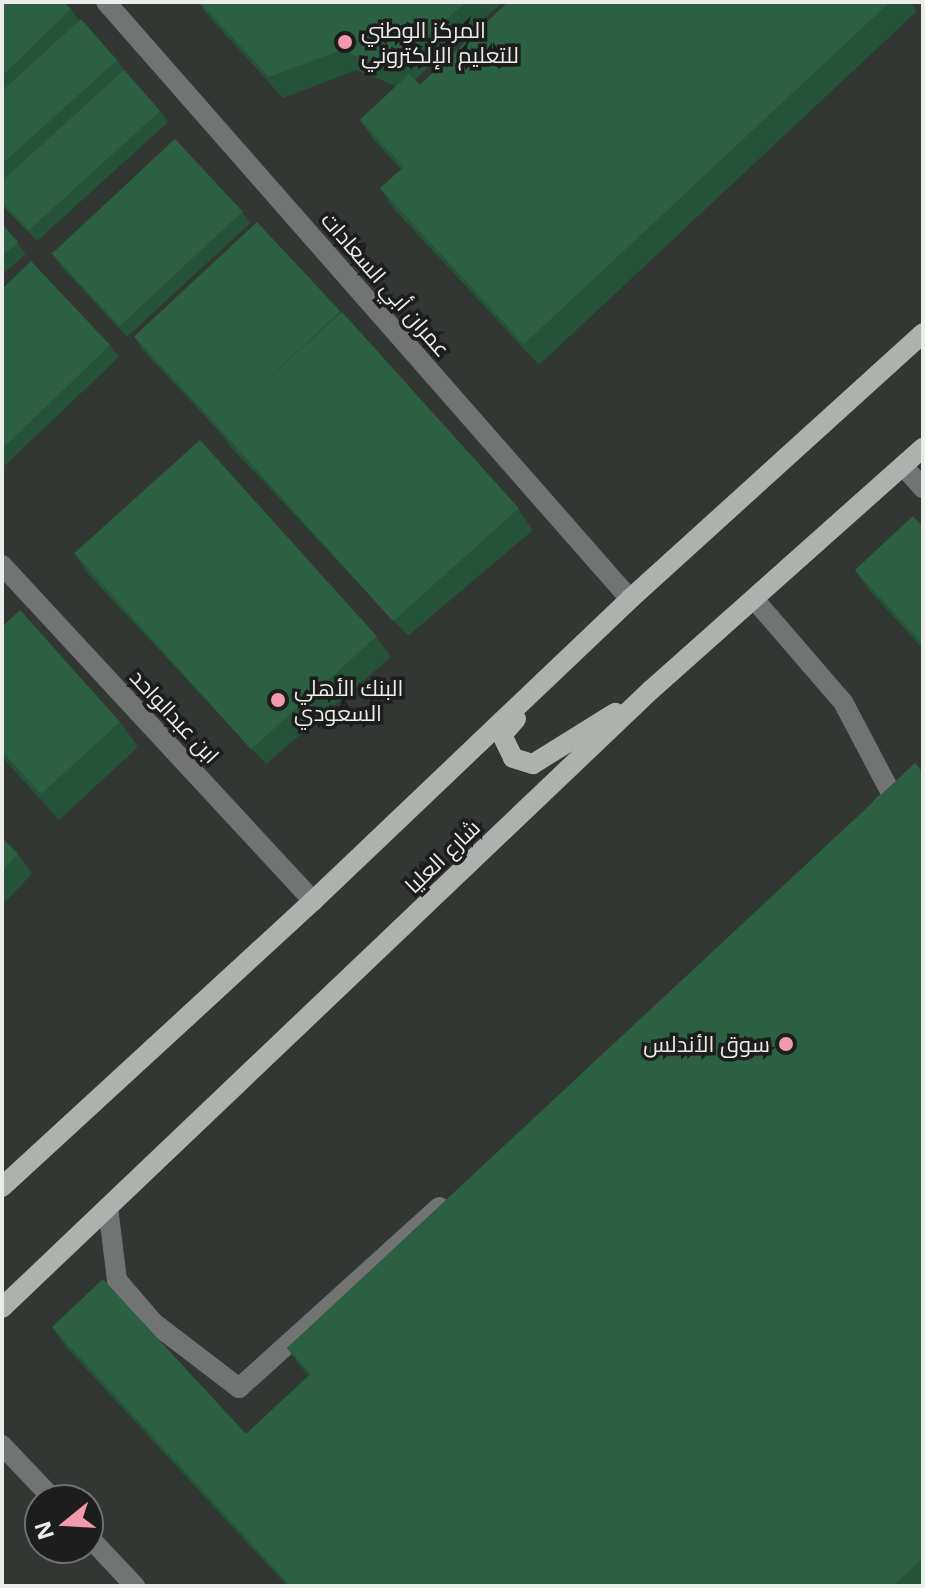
<!DOCTYPE html>
<meta charset="utf-8">
<style>
body{margin:0}
#map{position:relative;width:925px;height:1588px;overflow:hidden;background:#323734;font-family:"Open Sans",Cairo,sans-serif}
div>[style]{position:absolute}
.minor>*{height:20px;margin:-10px;padding:0 10px;transform-origin:10px;border-radius:10px;background:#727473}
.major>*{height:20px;margin:-10px;padding:0 10px;transform-origin:10px;border-radius:10px;background:#adb2af}
.wall>*{inset:0;background:#255339}
.building>*{inset:0;background:#2b6142;transform-origin:0 0}
.dots>*{width:22px;height:22px;translate:-50% -50%;box-sizing:border-box;border:4px solid #1c1d1c;border-radius:50%}
span{translate:-50% -50%;white-space:nowrap;text-align:center;line-height:1.15;-webkit-text-stroke:7px #1c1d1c;paint-order:stroke}
.poi-label{font-size:22px;color:#ebedeb}
.left{translate:0 -50%;text-align:left}
.right{translate:-100% -50%;text-align:right}
.street-label{font-size:22px;color:#ebedeb}
.frame{position:absolute;inset:0;border:4px solid #ebedeb;pointer-events:none}
.north{position:absolute;left:24px;top:1484px;width:80px;height:80px;box-sizing:border-box;background:#1c1d1c;border:2px solid #6f706f;border-radius:50%;rotate:252deg;font-size:22px;font-weight:700;line-height:32px;text-align:center;color:#ebedeb}
.north::after{content:'';display:block;margin:auto;width:28px;height:36px;background:#f29aac;clip-path:polygon(50% 0,100% 100%,50% 72%,0 100%)}
</style>
<div id="map">
<div class="minor">
<div style="left:106px;top:2px;width:794px;rotate:48.73deg"></div>
<div style="left:903px;top:466px;width:30px;rotate:48deg"></div>
<div style="left:2px;top:565px;width:458px;rotate:47.2deg"></div>
<div style="left:754px;top:599px;width:136px;rotate:49.2deg"></div>
<div style="left:843px;top:702px;width:107px;rotate:62.2deg"></div>
<div style="left:893px;top:797px;width:15px;rotate:138deg"></div>
<div style="left:108px;top:1207px;width:74px;rotate:83deg"></div>
<div style="left:117px;top:1280px;width:57px;rotate:49.3deg"></div>
<div style="left:154px;top:1323px;width:107px;rotate:37.4deg"></div>
<div style="left:239px;top:1388px;width:270px;rotate:-42.1deg"></div>
<div style="left:2px;top:1445px;width:76px;rotate:46.6deg"></div>
<div style="left:88px;top:1536px;width:69px;rotate:46.8deg"></div>
</div>
<div class="major">
<div style="left:516px;top:719px;width:21px;rotate:131deg"></div>
<div style="left:502px;top:735px;width:25px;rotate:64deg"></div>
<div style="left:513px;top:758px;width:21px;rotate:17deg"></div>
<div style="left:533px;top:764px;width:97px;rotate:-31.9deg"></div>
<div style="left:2px;top:1187px;width:423px;rotate:-42.6deg"></div>
<div style="left:313px;top:901px;width:438px;rotate:-43.6deg"></div>
<div style="left:630px;top:599px;width:396px;rotate:-42.2deg"></div>
<div style="left:2px;top:1308px;width:896px;rotate:-43.6deg"></div>
<div style="left:651px;top:690px;width:364px;rotate:-41.7deg"></div>
</div>
<div class="wall">
<div style="clip-path:polygon(2px 2px,71px 9px,79px 21px,117px 60px,124px 70px,160px 111px,168px 122px,37px 241px,2px 206px)"></div>
<div style="clip-path:polygon(198px 2px,503px 2px,415px 79px,420px 85px,508px 2px,910px 2px,917px 11px,539px 365px,394px 209px,380px 188px,401px 169px,374px 140px,360px 120px,396px 86px,356px 70px,283px 98px,206px 13px)"></div>
<div style="clip-path:polygon(242px 212px,250px 223px,127px 337px,59px 264px,51px 252px)"></div>
<div style="clip-path:polygon(257px 222px,518px 509px,533px 530px,408px 636px,230px 446px,223px 436px,143px 350px,135px 338px)"></div>
<div style="clip-path:polygon(2px 224px,26px 254px,2px 275px)"></div>
<div style="clip-path:polygon(2px 289px,110px 345px,119px 357px,2px 468px)"></div>
<div style="clip-path:polygon(923px 527px,923px 649px,869px 590px,855px 570px)"></div>
<div style="clip-path:polygon(74px 553px,376px 637px,391px 657px,266px 764px,88px 574px)"></div>
<div style="clip-path:polygon(2px 627px,120px 722px,138px 747px,59px 820px,2px 757px)"></div>
<div style="clip-path:polygon(923px 772px,923px 1586px,287px 1586px,66px 1347px,52px 1327px,246px 1434px,308px 1376px,287px 1348px)"></div>
<div style="clip-path:polygon(2px 838px,18px 854px,32px 874px,2px 905px)"></div>
</div>
<div class="building">
<div style="clip-path:polygon(2px 2px,64px 2px,71px 9px,2px 76px)"></div>
<div style="clip-path:polygon(200px 2px,466px 2px,389px 69px,341px 50px,269px 77px)"></div>
<div style="clip-path:polygon(508px 2px,890px 2px,524px 344px,380px 188px,404px 167px,360px 120px,409px 74px,420px 85px)"></div>
<div style="clip-path:polygon(81px 19px,117px 60px,2px 164px,2px 91px)"></div>
<div style="clip-path:polygon(124px 70px,160px 111px,29px 230px,2px 202px,2px 181px)"></div>
<div style="left:175px;top:139px;width:99px;height:168px;rotate:47deg"></div>
<div style="left:257px;top:222px;width:122px;height:168px;rotate:47deg"></div>
<div style="clip-path:polygon(2px 224px,18px 242px,2px 256px)"></div>
<div style="clip-path:polygon(31px 261px,110px 345px,2px 449px,2px 289px)"></div>
<div style="left:342px;top:312px;width:264px;height:169px;rotate:48deg"></div>
<div style="left:200px;top:440px;width:264px;height:169px;rotate:48deg"></div>
<div style="clip-path:polygon(913px 516px,923px 527px,923px 644px,855px 570px)"></div>
<div style="clip-path:polygon(20px 610px,120px 722px,41px 794px,2px 751px,2px 627px)"></div>
<div style="clip-path:polygon(915px 763px,923px 772px,923px 1558px,893px 1586px,291px 1586px,52px 1327px,103px 1279px,246px 1434px,311px 1374px,287px 1348px)"></div>
<div style="clip-path:polygon(2px 838px,18px 854px,2px 870px)"></div>
</div>
<div class="dots">
<div style="left:345px;top:42px;background:#f29aac"></div>
<div style="left:278px;top:700px;background:#f29aac"></div>
<div style="left:786px;top:1044px;background:#f29aac"></div>
</div>
<div class="poi-label">
<span class="left" style="left:361px;top:42px">المركز الوطني<br>للتعليم الإلكتروني</span>
<span class="left" style="left:294px;top:700px">البنك الأهلي<br>السعودي</span>
<span class="right" style="left:770px;top:1044px">سوق الأندلس</span>
</div>
<div class="street-label">
<span style="left:386px;top:284px;rotate:49deg">عمران أبي السعادات</span>
<span style="left:175px;top:716px;rotate:47deg">ابن عبدالواحد</span>
<span style="left:442px;top:856px;rotate:-44deg">شارع العليا</span>
</div>
<div class="frame"></div>
<div class="north">N</div>
</div>
